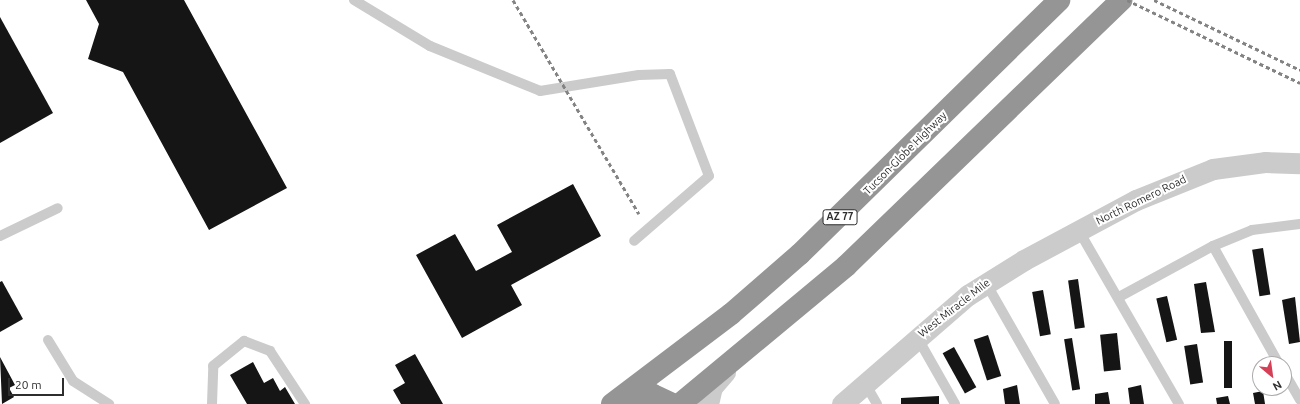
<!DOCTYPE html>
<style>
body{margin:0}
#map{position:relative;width:1300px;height:404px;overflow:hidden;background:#fff;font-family:Ubuntu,sans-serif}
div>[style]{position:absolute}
.building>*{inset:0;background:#151515;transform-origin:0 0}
.lane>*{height:10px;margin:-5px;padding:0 5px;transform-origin:5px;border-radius:5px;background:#cbcbcb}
.street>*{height:21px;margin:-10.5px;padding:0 10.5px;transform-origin:10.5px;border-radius:10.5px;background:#cbcbcb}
.highway>*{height:22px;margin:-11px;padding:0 11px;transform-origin:11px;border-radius:11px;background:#959595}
.rail>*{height:3px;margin-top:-1.5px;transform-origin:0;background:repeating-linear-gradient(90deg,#838383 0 4px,transparent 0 7px)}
span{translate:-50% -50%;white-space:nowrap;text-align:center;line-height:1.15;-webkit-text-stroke:4px #fff;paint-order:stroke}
.shield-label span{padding:1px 3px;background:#fff;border:1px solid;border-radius:3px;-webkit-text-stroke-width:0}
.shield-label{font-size:10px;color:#2e2e2e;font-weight:700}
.street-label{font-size:11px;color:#2e2e2e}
.north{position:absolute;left:1252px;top:356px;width:40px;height:40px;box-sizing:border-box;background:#fff;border:1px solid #ababab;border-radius:50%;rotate:151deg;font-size:11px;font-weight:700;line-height:16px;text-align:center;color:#2e2e2e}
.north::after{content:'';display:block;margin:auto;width:14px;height:18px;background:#d64056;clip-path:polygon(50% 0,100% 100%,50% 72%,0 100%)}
.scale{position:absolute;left:8px;top:378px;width:56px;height:18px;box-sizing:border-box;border:2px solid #2e2e2e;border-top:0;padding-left:5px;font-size:12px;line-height:14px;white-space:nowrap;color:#2e2e2e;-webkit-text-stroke:3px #fff;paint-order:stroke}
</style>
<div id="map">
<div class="building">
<div style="clip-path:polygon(86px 0,184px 0,287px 188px,209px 230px,123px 72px,88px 59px,99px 24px)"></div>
<div style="clip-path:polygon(0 17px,53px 113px,0 143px)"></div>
<div style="clip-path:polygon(573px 184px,601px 236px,511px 285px,522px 305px,462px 338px,416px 255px,455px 234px,476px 271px,512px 252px,497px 225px)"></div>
<div style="left:1263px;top:248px;width:47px;height:11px;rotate:81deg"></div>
<div style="left:1078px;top:279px;width:49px;height:10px;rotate:82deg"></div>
<div style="clip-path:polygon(2px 281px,23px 319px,0 332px,0 282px)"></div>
<div style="clip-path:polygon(1206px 282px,1215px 332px,1201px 333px,1194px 284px)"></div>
<div style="left:1043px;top:290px;width:45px;height:11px;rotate:80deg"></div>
<div style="left:1167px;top:296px;width:45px;height:11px;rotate:77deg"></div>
<div style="clip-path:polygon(1295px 297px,1300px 342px,1289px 344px,1282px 300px)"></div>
<div style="left:1117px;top:333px;width:37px;height:17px;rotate:84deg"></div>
<div style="left:988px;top:335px;width:43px;height:15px;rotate:72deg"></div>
<div style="left:1072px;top:338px;width:52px;height:8px;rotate:81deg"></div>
<div style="left:1224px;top:341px;width:8px;height:47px"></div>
<div style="left:1197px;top:344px;width:39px;height:13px;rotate:81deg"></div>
<div style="left:954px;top:347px;width:46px;height:13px;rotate:61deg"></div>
<div style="clip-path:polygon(415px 354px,443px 404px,401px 404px,393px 390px,405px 383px,395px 365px)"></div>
<div style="clip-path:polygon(0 357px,15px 385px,9px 388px,14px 397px,2px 404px)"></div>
<div style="clip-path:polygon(253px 362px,264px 383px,273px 378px,280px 391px,285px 387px,295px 404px,247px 404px,230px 375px)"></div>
<div style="clip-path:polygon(1017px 385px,1020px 404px,1005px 404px,1003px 389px)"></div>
<div style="clip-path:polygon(1141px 385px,1144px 404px,1130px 404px,1128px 388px)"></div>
<div style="clip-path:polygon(1263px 391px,1265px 404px,1255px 404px,1253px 393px)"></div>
<div style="clip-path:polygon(1108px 392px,1110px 404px,1095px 404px,1095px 394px)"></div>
<div style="clip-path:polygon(939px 396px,939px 404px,901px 404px,901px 398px)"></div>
<div style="clip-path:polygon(1228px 396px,1230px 404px,1217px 404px,1216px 398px)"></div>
</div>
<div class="lane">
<div style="left:354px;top:0;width:89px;rotate:31.2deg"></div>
<div style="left:430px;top:46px;width:119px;rotate:22.2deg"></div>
<div style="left:540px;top:91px;width:100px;rotate:-9.2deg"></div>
<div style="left:639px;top:75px;width:31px;rotate:-2deg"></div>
<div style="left:670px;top:74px;width:109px;rotate:69.1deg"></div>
<div style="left:709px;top:176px;width:99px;rotate:139.1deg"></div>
<div style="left:1079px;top:231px;width:200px;rotate:60deg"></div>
<div style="left:0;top:236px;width:64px;rotate:-25.8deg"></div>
<div style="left:1213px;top:246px;width:135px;rotate:60.8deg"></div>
<div style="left:986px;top:283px;width:139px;rotate:60.3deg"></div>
<div style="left:1119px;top:297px;width:107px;rotate:-28.5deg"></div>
<div style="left:1213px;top:246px;width:42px;rotate:-22.3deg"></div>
<div style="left:1252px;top:230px;width:48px;rotate:-7.1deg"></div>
<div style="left:917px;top:337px;width:77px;rotate:60.4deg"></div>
<div style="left:48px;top:340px;width:48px;rotate:58.6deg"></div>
<div style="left:73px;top:381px;width:43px;rotate:32.6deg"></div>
<div style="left:1284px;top:372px;width:32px;rotate:60deg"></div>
<div style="left:866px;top:385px;width:22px;rotate:60deg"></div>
<div style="left:212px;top:404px;width:38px;rotate:-88deg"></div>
<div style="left:213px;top:366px;width:40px;rotate:-39deg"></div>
<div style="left:244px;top:341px;width:28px;rotate:21deg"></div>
<div style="left:270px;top:351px;width:64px;rotate:56.6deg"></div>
</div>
<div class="street">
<div style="left:708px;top:404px;width:17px;rotate:-77deg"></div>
<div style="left:712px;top:387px;width:20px;rotate:-49deg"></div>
<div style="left:842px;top:404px;width:167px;rotate:-40.9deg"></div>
<div style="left:968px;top:295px;width:66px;rotate:-32deg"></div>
<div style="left:1024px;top:260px;width:127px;rotate:-28.2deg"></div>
<div style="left:1136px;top:200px;width:83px;rotate:-21.9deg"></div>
<div style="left:1213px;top:169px;width:52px;rotate:-7.7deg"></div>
<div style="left:1265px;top:162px;width:35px;rotate:2deg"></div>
</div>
<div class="highway">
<div style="left:623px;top:400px;width:29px;rotate:-12deg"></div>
<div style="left:651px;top:394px;width:23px;rotate:25deg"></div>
<div style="left:612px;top:404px;width:149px;rotate:-37.1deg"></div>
<div style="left:731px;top:314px;width:91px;rotate:-41deg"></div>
<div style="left:800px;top:254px;width:363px;rotate:-44.4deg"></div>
<div style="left:680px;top:404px;width:216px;rotate:-39.7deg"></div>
<div style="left:846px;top:266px;width:383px;rotate:-44deg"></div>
</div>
<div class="rail">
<div style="left:513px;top:0;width:248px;rotate:59.5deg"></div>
<div style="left:1127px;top:0;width:192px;rotate:25.6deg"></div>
<div style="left:1154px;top:0;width:162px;rotate:25.6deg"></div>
</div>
<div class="shield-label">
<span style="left:840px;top:217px">AZ 77</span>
</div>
<div class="street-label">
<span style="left:905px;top:153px;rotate:-45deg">Tucson-Globe Highway</span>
<span style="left:1141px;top:200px;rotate:-26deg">North Romero Road</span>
<span style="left:954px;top:308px;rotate:-38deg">West Miracle Mile</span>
</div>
<div class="north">N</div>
<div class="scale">20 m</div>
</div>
